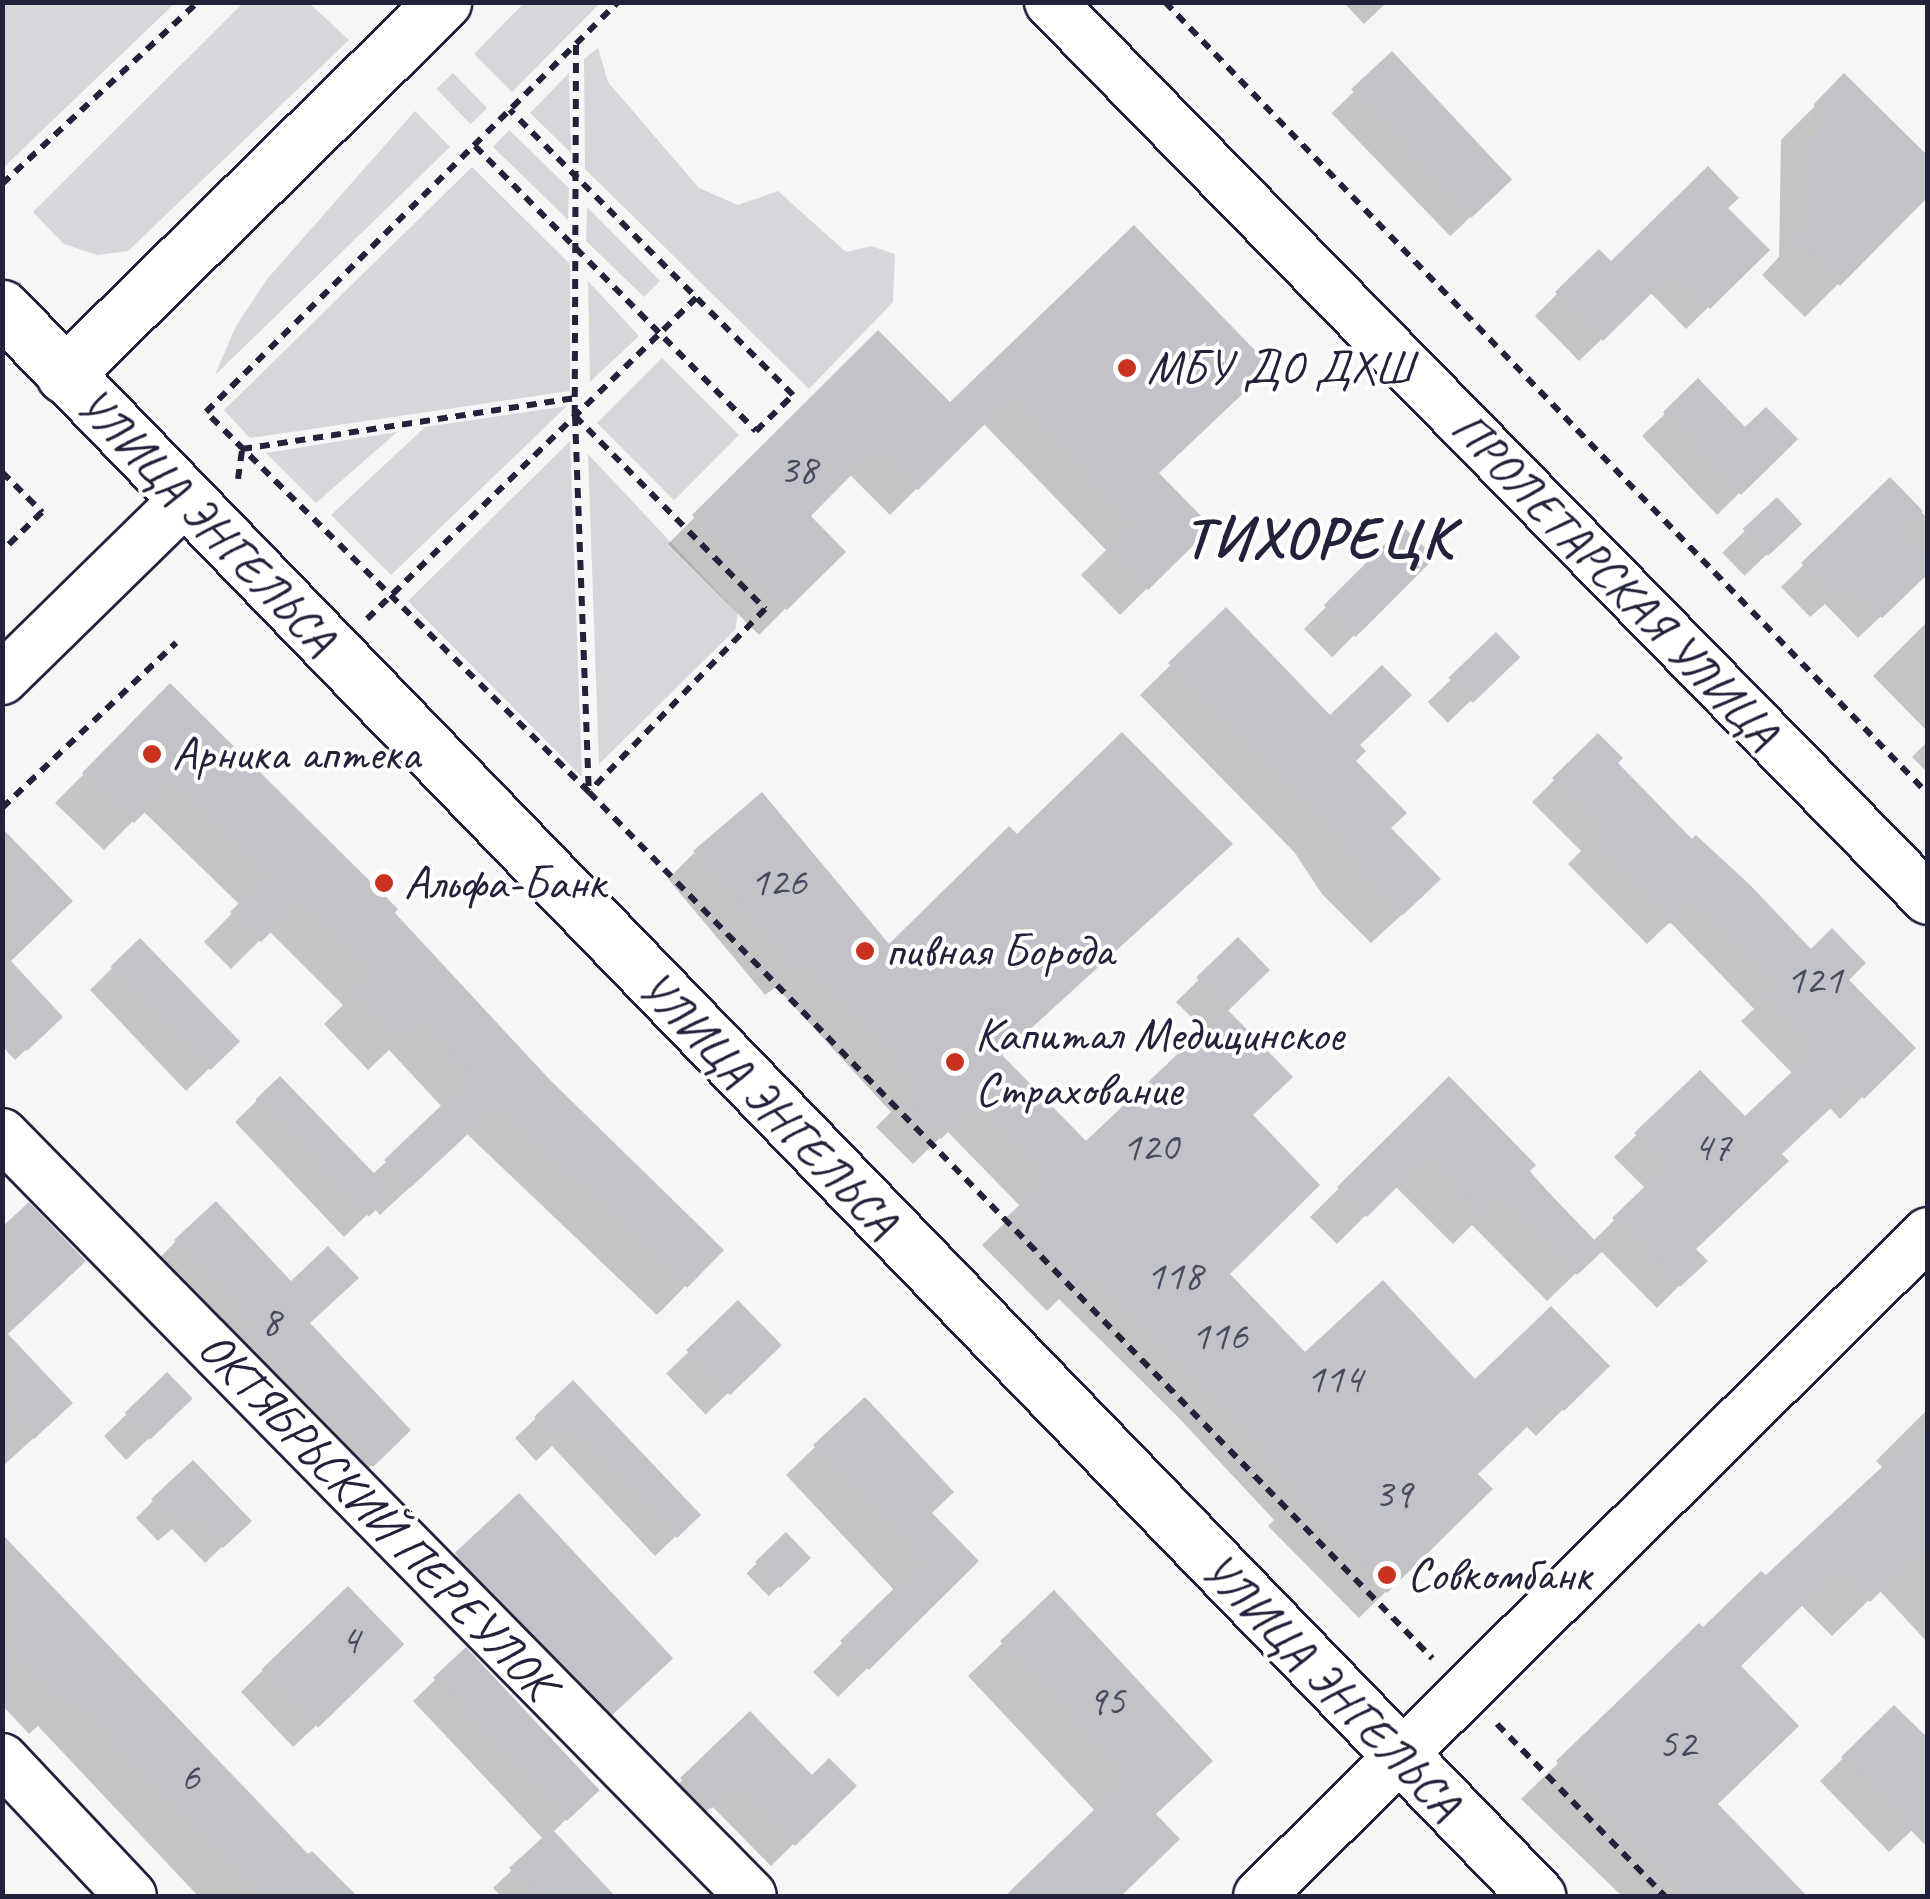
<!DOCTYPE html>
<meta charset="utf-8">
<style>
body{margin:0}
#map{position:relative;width:1930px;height:1899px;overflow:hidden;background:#f6f6f7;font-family:Caveat,sans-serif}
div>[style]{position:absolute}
.green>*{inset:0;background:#d7d7db;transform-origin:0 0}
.shadow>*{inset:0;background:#0003;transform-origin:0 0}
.building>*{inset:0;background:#c2c2c9;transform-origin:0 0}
.path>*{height:6px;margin-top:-3px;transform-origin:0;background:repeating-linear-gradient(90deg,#22223b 0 10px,transparent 0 18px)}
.roads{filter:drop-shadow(2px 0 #22223b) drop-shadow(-2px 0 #22223b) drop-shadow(0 2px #22223b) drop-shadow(0 -2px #22223b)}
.street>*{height:50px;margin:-25px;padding:0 25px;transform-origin:25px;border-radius:25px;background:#fff}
.secondary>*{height:55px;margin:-27.5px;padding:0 27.5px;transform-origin:27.5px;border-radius:27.5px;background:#fff}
.dots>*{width:28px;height:28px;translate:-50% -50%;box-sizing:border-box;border:5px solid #fff;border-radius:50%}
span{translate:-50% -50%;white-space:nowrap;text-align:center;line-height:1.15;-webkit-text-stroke:8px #fff;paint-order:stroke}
.number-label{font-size:42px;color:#4a4a5e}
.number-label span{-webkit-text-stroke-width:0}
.poi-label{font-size:48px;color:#22223b}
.left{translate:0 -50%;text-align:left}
.street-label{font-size:48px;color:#22223b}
.district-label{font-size:58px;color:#22223b;font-weight:700;letter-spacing:2.5px}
.frame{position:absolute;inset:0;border:5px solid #22223b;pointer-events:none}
</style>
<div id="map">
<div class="green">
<div style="clip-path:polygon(3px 2px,175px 2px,175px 3px,3px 168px)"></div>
<div style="clip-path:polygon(525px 2px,600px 3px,512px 92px,474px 54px)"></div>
<div style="clip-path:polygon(243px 3px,309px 3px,349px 40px,128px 251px,97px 255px,64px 244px,33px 212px)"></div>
<div style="clip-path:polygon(598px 48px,608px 82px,699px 188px,738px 205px,778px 191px,846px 252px,871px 246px,895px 254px,893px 302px,809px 389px,585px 169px,584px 59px)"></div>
<div style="left:453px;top:73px;width:49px;height:23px;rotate:46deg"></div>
<div style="clip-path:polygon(569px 73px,571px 153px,530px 113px)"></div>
<div style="clip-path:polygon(415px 111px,450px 147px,215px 375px,236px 326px,268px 278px)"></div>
<div style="clip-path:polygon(509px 130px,569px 188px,568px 220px,493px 147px)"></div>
<div style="clip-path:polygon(472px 167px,570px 264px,570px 391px,250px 438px,224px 410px)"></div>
<div style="clip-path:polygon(587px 207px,660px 281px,644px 297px,586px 241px)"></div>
<div style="clip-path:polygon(588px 281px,639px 336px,590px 382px)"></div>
<div style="left:662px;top:358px;width:109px;height:92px;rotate:45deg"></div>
<div style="clip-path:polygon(567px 406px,391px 575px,331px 515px,425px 427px)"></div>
<div style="clip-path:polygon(397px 432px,316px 503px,266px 453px)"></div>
<div style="clip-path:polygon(570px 441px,582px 777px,408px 601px)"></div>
<div style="clip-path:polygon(588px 454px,738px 614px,735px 630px,599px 764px)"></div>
</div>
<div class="shadow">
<div style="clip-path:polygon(1343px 2px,1387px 2px,1364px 24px)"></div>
<div style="left:1392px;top:55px;width:171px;height:84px;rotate:46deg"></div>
<div style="clip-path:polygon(1844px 77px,1928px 194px,1805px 317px,1762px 275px,1779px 257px,1781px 140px)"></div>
<div style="clip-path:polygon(1724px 208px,1766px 250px,1686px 329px,1650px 292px,1579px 361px,1535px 316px,1599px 252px,1611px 264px)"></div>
<div style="clip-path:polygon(1134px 229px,1156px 474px,1209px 527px,1120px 615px,1081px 575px,1106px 550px,983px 423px,890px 515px,849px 474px,807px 516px,842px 552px,759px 635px,668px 544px,878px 334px,950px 405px)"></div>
<div style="clip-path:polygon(1698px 382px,1745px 431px,1794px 439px,1717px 515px,1642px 436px)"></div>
<div style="clip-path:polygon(1890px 480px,1928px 519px,1928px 571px,1858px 638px,1825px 604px,1810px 617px,1781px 587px)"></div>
<div style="left:1777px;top:500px;width:32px;height:76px;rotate:46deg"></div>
<div style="left:1403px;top:530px;width:40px;height:140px;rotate:45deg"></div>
<div style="clip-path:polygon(1226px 611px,1357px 746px,1353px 761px,1388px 828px,1408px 909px,1371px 943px,1322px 894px,1295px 853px,1140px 695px)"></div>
<div style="clip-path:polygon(1925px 624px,1928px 626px,1928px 732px,1873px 676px)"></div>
<div style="left:1496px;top:636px;width:29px;height:95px;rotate:46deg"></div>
<div style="clip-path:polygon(170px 687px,548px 1082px,721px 1250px,657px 1315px,467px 1134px,380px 1215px,374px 1208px,344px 1237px,235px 1122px,279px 1079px,371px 1176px,443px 1108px,389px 1050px,368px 1070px,324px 1024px,343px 1005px,269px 931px,231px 969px,204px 942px,240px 905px,143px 811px,104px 850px,55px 803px)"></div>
<div style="clip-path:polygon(1598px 737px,1614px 763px,1692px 842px,1912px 1048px,1840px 1119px,1829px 1107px,1779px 1154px,1693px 1250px,1704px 1261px,1657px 1308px,1600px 1250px,1547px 1301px,1472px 1225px,1453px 1244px,1395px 1186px,1337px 1244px,1310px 1217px,1449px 1079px,1592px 1242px,1646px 1189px,1614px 1157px,1700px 1073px,1745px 1119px,1793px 1074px,1741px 1021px,1754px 1009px,1670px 922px,1647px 944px,1568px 864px,1581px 851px,1532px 802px)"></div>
<div style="clip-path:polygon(1928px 741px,1928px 773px,1912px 757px)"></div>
<div style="clip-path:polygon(694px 853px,889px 948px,1086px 1145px,1205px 1031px,1176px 1002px,1238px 941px,1267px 970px,1225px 1011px,1250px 1116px,1226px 1275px,1305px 1356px,1474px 1382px,1607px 1366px,1536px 1436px,1526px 1426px,1475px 1475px,1490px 1489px,1359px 1618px,1268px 1526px,1274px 1520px,1177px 1416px,1059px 1299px,1047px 1311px,982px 1245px,1021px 1207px,947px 1131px,913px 1164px,876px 1127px,891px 1112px,776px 987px,765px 995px,668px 879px)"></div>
<div style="clip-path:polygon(2px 855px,8px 961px,60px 1017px,15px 1060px,2px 1046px)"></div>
<div style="clip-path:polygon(112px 968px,214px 1064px,186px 1091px,90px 990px)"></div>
<div style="clip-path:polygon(2px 1230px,6px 1335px,39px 1433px,2px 1467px)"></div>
<div style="clip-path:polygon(176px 1241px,308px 1324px,377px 1460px,341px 1495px,146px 1272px)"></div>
<div style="left:738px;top:1304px;width:57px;height:100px;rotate:46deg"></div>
<div style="clip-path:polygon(167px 1375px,167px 1421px,126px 1460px,104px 1436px)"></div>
<div style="clip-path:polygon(573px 1383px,698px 1515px,655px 1556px,552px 1446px,536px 1461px,515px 1438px)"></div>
<div style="clip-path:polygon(1928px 1409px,1928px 1643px,1879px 1590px,1832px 1636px,1801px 1605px,1738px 1666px,1715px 1805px,1802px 1896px,1622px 1896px,1521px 1799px,1699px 1627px,1703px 1631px,1766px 1579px,1884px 1469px,1876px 1461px)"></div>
<div style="clip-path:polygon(815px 1447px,930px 1513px,976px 1561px,838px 1697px,813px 1672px,895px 1591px,786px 1475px)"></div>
<div style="clip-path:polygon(519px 1497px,637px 1690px,578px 1746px,424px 1588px)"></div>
<div style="clip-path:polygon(153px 1501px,249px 1521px,205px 1563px,172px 1529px,158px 1541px,136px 1518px)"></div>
<div style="left:786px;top:1535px;width:32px;height:55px;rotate:46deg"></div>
<div style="clip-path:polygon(2px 1537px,308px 1858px,312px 1854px,353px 1896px,198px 1896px,38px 1726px,29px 1734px,2px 1705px)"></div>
<div style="clip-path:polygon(1054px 1594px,1154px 1815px,1177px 1839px,1118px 1896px,1009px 1896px,1096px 1812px,968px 1676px)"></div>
<div style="clip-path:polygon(466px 1650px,597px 1790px,552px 1833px,612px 1896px,501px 1896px,493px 1888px,544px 1840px,413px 1701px)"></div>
<div style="clip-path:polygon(379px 1667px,293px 1747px,241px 1692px,263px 1670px)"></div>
<div style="clip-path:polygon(1894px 1708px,1928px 1815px,1889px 1852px,1820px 1781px)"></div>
<div style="clip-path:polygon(750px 1714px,812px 1778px,853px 1786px,771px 1866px,712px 1806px,688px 1829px,660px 1802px)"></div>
</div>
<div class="building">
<div style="left:1392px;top:51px;width:176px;height:56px;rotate:47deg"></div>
<div style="clip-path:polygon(1844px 73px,1928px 156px,1928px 197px,1840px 286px,1793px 240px,1812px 222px,1814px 104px)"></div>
<div style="clip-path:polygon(1708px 166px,1739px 198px,1728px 208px,1770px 250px,1710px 309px,1673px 272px,1603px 341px,1555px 292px,1599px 249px,1611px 261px)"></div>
<div style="clip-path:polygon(1134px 225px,1271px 367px,1159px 473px,1212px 527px,1148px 590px,1106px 547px,1131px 523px,1011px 398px,918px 490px,877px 449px,811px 516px,846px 552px,787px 610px,692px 515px,878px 330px,950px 402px)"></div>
<div style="clip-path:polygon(1698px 378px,1745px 427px,1766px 407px,1798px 439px,1741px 495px,1663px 412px)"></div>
<div style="clip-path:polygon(1890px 477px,1923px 511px,1901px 532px,1928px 559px,1928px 574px,1882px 618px,1848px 583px,1834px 597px,1801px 563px)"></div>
<div style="left:1777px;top:497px;width:37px;height:47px;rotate:47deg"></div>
<div style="left:1403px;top:526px;width:45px;height:112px;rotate:45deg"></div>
<div style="clip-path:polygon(1226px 607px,1330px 715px,1382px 665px,1412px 695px,1360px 745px,1366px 751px,1356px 761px,1407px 813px,1391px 828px,1441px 879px,1403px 915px,1352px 864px,1325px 823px,1168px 663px)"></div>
<div style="left:1496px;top:632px;width:35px;height:66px;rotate:46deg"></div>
<div style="clip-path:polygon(170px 683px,398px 909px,395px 913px,550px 1080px,724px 1250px,687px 1288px,497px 1107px,410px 1188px,384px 1160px,470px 1078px,419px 1024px,398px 1044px,351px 994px,370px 975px,299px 904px,261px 942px,230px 912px,267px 875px,173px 784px,134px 823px,82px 773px)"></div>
<div style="clip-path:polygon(1122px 732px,1233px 844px,1002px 1055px,1086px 1141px,1226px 1008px,1293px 1077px,1253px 1115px,1320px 1185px,1230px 1274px,1305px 1352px,1383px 1280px,1475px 1379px,1551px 1306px,1610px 1366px,1564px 1411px,1554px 1401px,1478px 1474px,1493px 1489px,1387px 1593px,1293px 1498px,1298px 1492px,1204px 1389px,1087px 1275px,1075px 1287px,1007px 1217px,1046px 1179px,975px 1106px,941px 1139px,900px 1099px,916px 1084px,803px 962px,793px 971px,693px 851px,762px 792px,889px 944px,1009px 826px,1017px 834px)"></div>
<div style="clip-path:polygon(1598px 733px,1623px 758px,1618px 763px,1692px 839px,1696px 835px,1750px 885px,1811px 949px,1832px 928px,1866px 963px,1849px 980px,1916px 1048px,1864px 1099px,1853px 1087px,1782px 1154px,1789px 1161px,1696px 1249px,1708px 1261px,1680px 1287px,1612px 1218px,1667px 1165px,1634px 1133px,1700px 1070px,1745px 1116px,1814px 1051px,1761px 997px,1774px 985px,1694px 902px,1670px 924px,1588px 840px,1601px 827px,1552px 778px)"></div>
<div style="clip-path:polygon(2px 828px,73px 901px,11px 961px,63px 1017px,27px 1051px,2px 1025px)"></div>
<div style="left:1238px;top:937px;width:46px;height:58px;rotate:46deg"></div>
<div style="left:140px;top:938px;width:144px;height:41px;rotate:46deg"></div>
<div style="left:280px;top:1076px;width:163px;height:34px;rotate:46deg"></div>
<div style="clip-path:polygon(1449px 1076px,1536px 1165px,1529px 1172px,1604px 1250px,1577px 1275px,1502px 1198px,1483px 1218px,1425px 1159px,1367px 1217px,1337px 1187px)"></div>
<div style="clip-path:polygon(216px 1201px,291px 1281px,328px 1246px,359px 1278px,310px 1323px,411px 1430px,373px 1467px,239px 1332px,250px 1321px,174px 1240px)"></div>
<div style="clip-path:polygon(29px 1202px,86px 1261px,8px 1334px,73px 1403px,34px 1439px,2px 1406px,2px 1227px)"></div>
<div style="left:738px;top:1300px;width:63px;height:72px;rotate:46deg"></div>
<div style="left:167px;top:1372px;width:37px;height:59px;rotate:46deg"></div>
<div style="clip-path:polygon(573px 1380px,701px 1515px,677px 1538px,573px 1428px,558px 1443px,534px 1417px)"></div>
<div style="clip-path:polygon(865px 1397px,954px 1492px,932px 1513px,979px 1561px,869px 1670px,840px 1641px,922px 1561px,813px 1445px)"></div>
<div style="clip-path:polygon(1928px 1424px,1928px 1545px,1870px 1602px,1838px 1570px,1741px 1666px,1799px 1726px,1718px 1804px,1807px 1896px,1687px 1896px,1556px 1761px,1699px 1623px,1703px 1627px,1761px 1571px,1766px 1575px)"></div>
<div style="clip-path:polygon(193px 1460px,252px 1521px,223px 1548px,190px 1514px,177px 1526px,151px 1499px)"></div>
<div style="left:519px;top:1493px;width:226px;height:88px;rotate:47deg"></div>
<div style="left:786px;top:1532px;width:36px;height:43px;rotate:46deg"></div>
<div style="clip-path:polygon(2px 1534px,308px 1854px,312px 1851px,357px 1896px,257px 1896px,70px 1698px,61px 1706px,2px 1643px)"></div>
<div style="left:348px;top:1586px;width:81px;height:120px;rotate:46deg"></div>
<div style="clip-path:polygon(1054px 1590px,1213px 1761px,1156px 1814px,1180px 1839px,1121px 1896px,1005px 1896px,1127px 1778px,1000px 1641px)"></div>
<div style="left:466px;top:1647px;width:196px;height:45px;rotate:47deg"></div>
<div style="clip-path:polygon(1894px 1705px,1928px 1738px,1928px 1848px,1841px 1757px)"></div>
<div style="clip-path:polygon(750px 1711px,812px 1775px,829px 1758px,857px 1786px,795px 1846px,736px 1786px,711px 1809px,680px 1778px)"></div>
<div style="clip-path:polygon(552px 1829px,615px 1896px,536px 1896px,509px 1868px)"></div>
</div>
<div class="path">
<div style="left:1165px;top:2px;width:1100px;rotate:46.07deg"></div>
<div style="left:576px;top:45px;width:371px;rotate:90.2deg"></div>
<div style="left:575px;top:416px;width:376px;rotate:87.9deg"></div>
<div style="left:589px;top:792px;width:540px;rotate:-135.23deg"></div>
<div style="left:206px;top:412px;width:581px;rotate:-44.86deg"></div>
<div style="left:475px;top:146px;width:400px;rotate:45.4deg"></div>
<div style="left:756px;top:431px;width:52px;rotate:-44.2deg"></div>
<div style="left:793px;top:395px;width:402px;rotate:-134.8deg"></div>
<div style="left:2px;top:184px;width:267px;rotate:-42.9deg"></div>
<div style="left:575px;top:416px;width:271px;rotate:45.4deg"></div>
<div style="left:765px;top:609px;width:254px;rotate:133.9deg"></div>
<div style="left:589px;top:792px;width:1209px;rotate:45.77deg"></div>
<div style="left:2px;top:472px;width:57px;rotate:45deg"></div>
<div style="left:42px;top:512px;width:56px;rotate:135.7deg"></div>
<div style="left:238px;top:479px;width:30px;rotate:-82deg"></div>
<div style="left:242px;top:449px;width:337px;rotate:-8.7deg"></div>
<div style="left:367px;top:619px;width:460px;rotate:-44.3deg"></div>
<div style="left:2px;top:808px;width:240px;rotate:-43.5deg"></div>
<div style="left:1497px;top:1724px;width:240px;rotate:45.7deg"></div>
</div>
<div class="roads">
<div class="street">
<div style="left:1050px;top:2px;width:1255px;rotate:45.61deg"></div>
<div style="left:2px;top:679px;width:257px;rotate:-44.4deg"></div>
<div style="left:2px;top:1134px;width:1068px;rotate:45.49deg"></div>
<div style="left:2px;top:1759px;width:188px;rotate:46.7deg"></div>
<div style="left:1259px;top:1896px;width:942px;rotate:-44.74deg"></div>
</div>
<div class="secondary">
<div style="left:2px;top:308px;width:2209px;rotate:45.97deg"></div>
<div style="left:64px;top:375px;width:532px;rotate:-44.54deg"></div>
</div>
</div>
<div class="dots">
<div style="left:1127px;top:368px;background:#c8321e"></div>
<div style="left:152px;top:754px;background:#c8321e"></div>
<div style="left:384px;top:883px;background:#c8321e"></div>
<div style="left:865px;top:951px;background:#c8321e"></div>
<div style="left:955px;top:1062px;background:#c8321e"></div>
<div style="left:1387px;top:1575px;background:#c8321e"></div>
</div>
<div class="number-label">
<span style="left:798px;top:470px">38</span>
<span style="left:778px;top:882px">126</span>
<span style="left:1814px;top:980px">121</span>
<span style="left:1150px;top:1147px">120</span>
<span style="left:1712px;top:1147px">47</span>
<span style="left:1174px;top:1276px">118</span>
<span style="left:271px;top:1322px">8</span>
<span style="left:1219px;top:1336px">116</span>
<span style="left:1334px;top:1379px">114</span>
<span style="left:1393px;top:1494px">39</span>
<span style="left:350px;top:1640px">4</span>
<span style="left:1106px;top:1701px">95</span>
<span style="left:1677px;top:1744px">52</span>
<span style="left:190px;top:1777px">6</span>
</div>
<div class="poi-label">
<span class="left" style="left:1147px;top:368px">МБУ ДО ДХШ</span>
<span class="left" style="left:172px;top:754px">Арника аптека</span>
<span class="left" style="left:404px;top:883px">Альфа-Банк</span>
<span class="left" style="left:885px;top:951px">пивная Борода</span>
<span class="left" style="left:975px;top:1062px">Капитал Медицинское<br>Страхование</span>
<span class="left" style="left:1407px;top:1575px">Совкомбанк</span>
</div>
<div class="street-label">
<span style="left:206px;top:521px;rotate:46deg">УЛИЦА ЭНГЕЛЬСА</span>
<span style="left:1615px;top:580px;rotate:46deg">ПРОЛЕТАРСКАЯ УЛИЦА</span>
<span style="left:768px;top:1104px;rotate:46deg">УЛИЦА ЭНГЕЛЬСА</span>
<span style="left:377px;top:1515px;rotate:46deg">ОКТЯБРЬСКИЙ ПЕРЕУЛОК</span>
<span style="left:1331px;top:1686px;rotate:46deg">УЛИЦА ЭНГЕЛЬСА</span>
</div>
<div class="district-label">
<span style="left:1319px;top:538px">ТИХОРЕЦК</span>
</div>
<div class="frame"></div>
</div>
